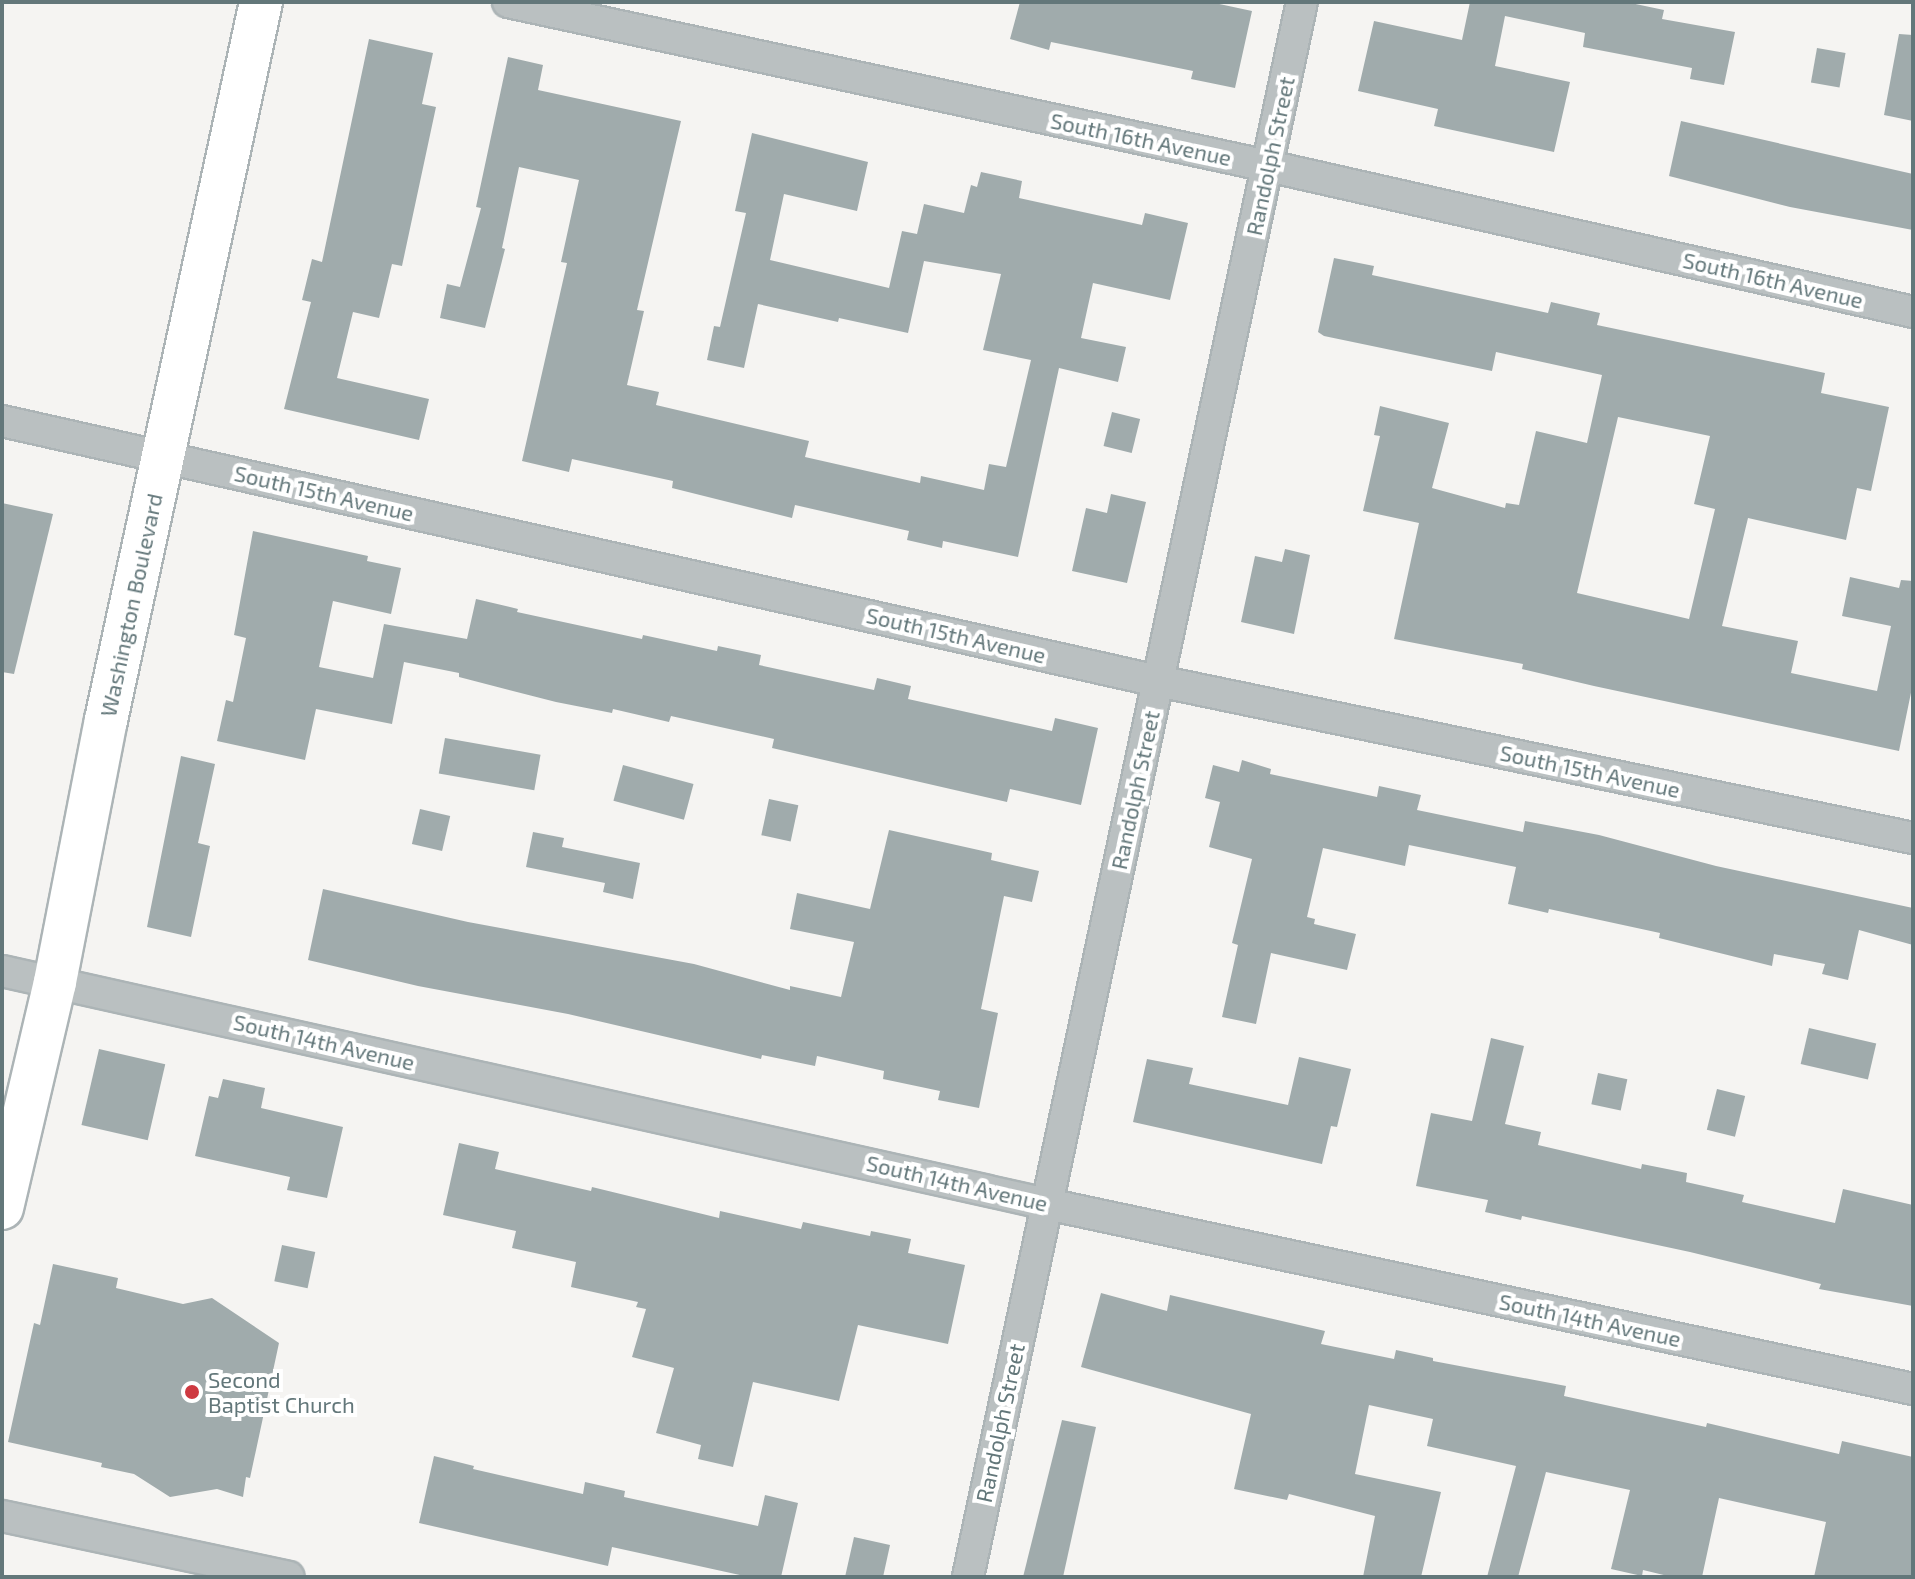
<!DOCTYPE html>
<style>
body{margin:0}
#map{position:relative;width:1915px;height:1579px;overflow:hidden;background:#f5f4f2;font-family:"Exo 2",sans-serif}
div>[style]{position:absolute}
.building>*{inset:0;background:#a0abac;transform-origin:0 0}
.roads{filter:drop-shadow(2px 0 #acb4b6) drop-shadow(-2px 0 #acb4b6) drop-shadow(0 2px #acb4b6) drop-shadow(0 -2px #acb4b6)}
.street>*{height:30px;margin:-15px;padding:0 15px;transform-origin:15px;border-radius:15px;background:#bac0c1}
.secondary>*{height:42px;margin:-21px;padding:0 21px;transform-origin:21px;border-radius:21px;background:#fff}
.dots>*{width:22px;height:22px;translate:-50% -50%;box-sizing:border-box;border:4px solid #fff;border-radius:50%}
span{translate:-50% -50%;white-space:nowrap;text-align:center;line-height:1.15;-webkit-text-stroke:8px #fff;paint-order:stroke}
.street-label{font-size:22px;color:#63777a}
.poi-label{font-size:22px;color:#63777a}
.left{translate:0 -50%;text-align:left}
.frame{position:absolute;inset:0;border:4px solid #63777a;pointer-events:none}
</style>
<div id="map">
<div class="building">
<div style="clip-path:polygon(1020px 2px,1210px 2px,1252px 11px,1235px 88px,1191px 79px,1193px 71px,1051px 42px,1049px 50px,1010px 39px)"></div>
<div style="clip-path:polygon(1470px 2px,1626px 2px,1664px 10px,1662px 19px,1735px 32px,1724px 85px,1690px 79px,1692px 68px,1583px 47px,1585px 33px,1505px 16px,1495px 66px,1570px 82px,1554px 152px,1434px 126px,1438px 109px,1358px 91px,1374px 21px,1462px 40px)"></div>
<div style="clip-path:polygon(1899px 34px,1913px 35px,1913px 121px,1884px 115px)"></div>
<div style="clip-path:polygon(369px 39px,433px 53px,422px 104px,436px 107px,402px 266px,392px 264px,379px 318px,353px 312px,337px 378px,429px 399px,419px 440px,284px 409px,311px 302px,302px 300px,312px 259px,322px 262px)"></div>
<div style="left:1817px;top:48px;width:29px;height:35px;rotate:10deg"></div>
<div style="clip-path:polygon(508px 57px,543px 65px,538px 90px,681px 121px,637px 310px,644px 311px,627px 385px,659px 392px,656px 405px,809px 441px,805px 457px,920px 483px,921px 476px,984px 490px,989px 464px,1006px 467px,1031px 360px,983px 350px,1001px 274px,924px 261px,908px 333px,839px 318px,838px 322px,758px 304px,744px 368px,707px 360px,714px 326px,720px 327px,746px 213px,735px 211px,752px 133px,868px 162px,857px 211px,784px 194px,770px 260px,889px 288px,902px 231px,917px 234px,924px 204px,964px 213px,971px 185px,977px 187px,981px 172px,1022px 181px,1019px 198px,1142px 225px,1145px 213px,1188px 223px,1170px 300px,1093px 283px,1081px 338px,1126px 347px,1118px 382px,1059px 368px,1018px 557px,943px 541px,942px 548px,907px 540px,909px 531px,795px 505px,792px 518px,672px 488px,673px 481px,572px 459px,569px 472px,522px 461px,567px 263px,561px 262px,579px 180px,519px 167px,502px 248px,505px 249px,485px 328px,440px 318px,447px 284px,460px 287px,481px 208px,476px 207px)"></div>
<div style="clip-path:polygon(1681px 121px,1913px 174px,1913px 230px,1790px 207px,1669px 176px)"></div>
<div style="clip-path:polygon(evenodd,1334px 258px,1374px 266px,1372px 275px,1548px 313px,1551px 302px,1600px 313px,1597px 325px,1825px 373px,1821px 393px,1889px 407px,1871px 491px,1857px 488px,1846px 540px,1748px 518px,1722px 626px,1798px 641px,1791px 673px,1877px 691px,1891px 626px,1842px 616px,1850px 577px,1899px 588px,1901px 580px,1913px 581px,1913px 683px,1899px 751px,1594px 686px,1522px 669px,1523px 664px,1394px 639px,1419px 523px,1363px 511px,1380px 436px,1374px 435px,1380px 406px,1449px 423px,1432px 488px,1505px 508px,1506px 503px,1519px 505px,1536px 431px,1587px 443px,1602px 375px,1496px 352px,1492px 371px,1324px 336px,1318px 332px,1334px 258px,1618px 417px,1710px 436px,1694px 504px,1715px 509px,1689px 619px,1577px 593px,1618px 417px)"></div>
<div style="left:1112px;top:412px;width:29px;height:35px;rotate:14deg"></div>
<div style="clip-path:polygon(1111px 494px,1146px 502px,1127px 583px,1072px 571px,1086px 508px,1107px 513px)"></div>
<div style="clip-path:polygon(2px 503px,53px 514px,14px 674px,2px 672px)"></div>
<div style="clip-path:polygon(253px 531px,368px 556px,367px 561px,401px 568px,391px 614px,333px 601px,319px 667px,373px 678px,384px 624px,467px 639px,476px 599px,518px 609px,517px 612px,642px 639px,643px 635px,717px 651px,718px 646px,761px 655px,759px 665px,874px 690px,877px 678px,911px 686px,908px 699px,1052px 731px,1055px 718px,1098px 728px,1081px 805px,1010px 789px,1007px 802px,772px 748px,774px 739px,671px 716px,669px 722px,613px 709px,612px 713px,556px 702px,459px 677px,459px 673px,404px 662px,392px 724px,316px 709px,305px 760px,217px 741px,226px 700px,233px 702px,246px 638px,234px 635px)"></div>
<div style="clip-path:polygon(1285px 549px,1310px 555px,1294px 634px,1241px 622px,1255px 556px,1282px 562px)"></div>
<div style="left:445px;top:738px;width:97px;height:36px;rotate:10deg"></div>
<div style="clip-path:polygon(181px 756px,215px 764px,198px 843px,210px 846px,191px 937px,147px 927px)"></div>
<div style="clip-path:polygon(1242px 760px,1271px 769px,1270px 774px,1377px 797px,1379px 786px,1421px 795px,1417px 810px,1523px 832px,1525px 821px,1599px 835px,1716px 866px,1913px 908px,1913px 945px,1859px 930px,1848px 980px,1822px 974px,1825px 964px,1774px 954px,1772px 966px,1659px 938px,1660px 933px,1549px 909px,1548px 913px,1508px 904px,1516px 867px,1409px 845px,1405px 866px,1323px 848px,1307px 917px,1315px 919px,1314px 924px,1356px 934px,1347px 970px,1271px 953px,1256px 1024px,1222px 1017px,1238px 945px,1232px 943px,1252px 859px,1209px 847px,1220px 802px,1205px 798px,1213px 765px,1239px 772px)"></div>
<div style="left:623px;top:765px;width:73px;height:37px;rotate:15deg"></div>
<div style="left:769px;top:799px;width:30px;height:37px;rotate:12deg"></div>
<div style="left:420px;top:809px;width:31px;height:36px;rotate:13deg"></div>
<div style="clip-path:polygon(889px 830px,992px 853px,991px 860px,1039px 871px,1032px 902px,1004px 896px,981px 1009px,998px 1013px,979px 1108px,938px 1100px,940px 1091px,883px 1079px,884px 1071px,817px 1056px,815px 1066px,762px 1055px,761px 1059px,568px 1014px,418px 986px,308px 960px,323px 889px,468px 922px,694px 964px,790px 990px,790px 986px,841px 997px,854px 942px,790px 929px,797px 893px,870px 909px)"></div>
<div style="clip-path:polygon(533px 832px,564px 838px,562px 847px,640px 863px,633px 899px,603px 892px,605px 883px,526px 867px)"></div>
<div style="left:1809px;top:1028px;width:69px;height:37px;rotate:13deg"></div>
<div style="clip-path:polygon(1491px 1038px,1524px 1046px,1505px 1124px,1541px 1132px,1538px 1145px,1641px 1169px,1642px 1164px,1687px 1173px,1686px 1182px,1744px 1195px,1742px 1202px,1835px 1223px,1843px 1189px,1913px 1205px,1913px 1306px,1819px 1289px,1821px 1284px,1690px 1252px,1522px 1216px,1521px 1220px,1485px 1212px,1488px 1200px,1416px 1186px,1431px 1113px,1472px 1121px)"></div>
<div style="left:99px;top:1049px;width:68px;height:78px;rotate:13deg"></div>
<div style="clip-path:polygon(1299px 1057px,1351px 1069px,1337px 1127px,1331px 1126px,1322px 1164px,1133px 1122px,1147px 1059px,1193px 1068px,1189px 1084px,1288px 1105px)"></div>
<div style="left:1598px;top:1073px;width:30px;height:32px;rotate:12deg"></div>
<div style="clip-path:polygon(223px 1079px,265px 1088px,261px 1108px,343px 1127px,327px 1198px,287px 1190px,290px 1177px,195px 1156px,209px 1096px,218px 1098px)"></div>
<div style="left:1717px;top:1089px;width:29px;height:42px;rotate:14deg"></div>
<div style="clip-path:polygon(459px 1143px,499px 1152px,495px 1169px,591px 1191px,592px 1187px,719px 1218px,720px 1211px,801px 1229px,803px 1222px,870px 1236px,871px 1231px,911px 1239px,908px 1253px,965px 1265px,948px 1344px,858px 1325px,839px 1401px,753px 1382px,733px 1467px,698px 1459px,701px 1445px,656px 1433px,674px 1368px,632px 1357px,646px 1309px,636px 1307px,638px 1302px,571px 1287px,576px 1262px,512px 1248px,516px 1231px,443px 1215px)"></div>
<div style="left:282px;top:1245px;width:34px;height:37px;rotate:12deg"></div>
<div style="clip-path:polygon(53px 1264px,118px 1278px,116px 1288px,183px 1304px,212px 1298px,279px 1343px,250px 1478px,246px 1477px,243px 1497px,217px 1489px,170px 1497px,134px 1474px,101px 1467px,102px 1463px,8px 1442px,34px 1323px,40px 1325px)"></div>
<div style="clip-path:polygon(1101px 1293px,1167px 1311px,1170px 1295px,1325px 1331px,1321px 1344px,1394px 1359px,1396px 1350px,1433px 1358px,1433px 1361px,1566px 1386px,1564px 1396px,1706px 1427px,1707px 1423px,1839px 1454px,1842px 1441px,1913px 1457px,1913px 1577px,1814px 1577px,1826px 1522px,1719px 1498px,1702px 1577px,1672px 1577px,1643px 1570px,1642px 1576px,1611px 1569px,1630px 1490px,1546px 1472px,1518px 1577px,1487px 1577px,1516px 1466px,1427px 1446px,1433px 1419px,1369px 1405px,1355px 1474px,1441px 1492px,1421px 1577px,1363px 1577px,1375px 1516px,1289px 1494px,1287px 1500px,1234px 1489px,1251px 1414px,1081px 1367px)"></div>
<div style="clip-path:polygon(1062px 1420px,1096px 1427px,1063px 1577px,1023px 1577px)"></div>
<div style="clip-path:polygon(434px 1456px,474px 1466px,473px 1469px,583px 1494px,585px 1482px,625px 1491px,624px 1497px,758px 1526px,765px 1495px,798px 1503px,781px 1577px,749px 1577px,612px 1547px,608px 1566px,419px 1523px)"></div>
<div style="clip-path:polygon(854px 1537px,890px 1545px,883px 1577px,845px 1577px)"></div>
</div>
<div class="roads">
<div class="street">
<div style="left:508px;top:2px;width:777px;rotate:12.18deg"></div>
<div style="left:1268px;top:166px;width:661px;rotate:12.75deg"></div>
<div style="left:2px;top:421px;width:1185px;rotate:12.68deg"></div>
<div style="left:1158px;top:681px;width:771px;rotate:11.75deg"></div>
<div style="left:2px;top:971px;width:1071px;rotate:12.57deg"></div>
<div style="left:1047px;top:1204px;width:886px;rotate:12.06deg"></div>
<div style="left:2px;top:1516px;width:293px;rotate:12deg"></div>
<div style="left:968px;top:1577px;width:1610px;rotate:-78.03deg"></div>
</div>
<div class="secondary">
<div style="left:2px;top:1208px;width:232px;rotate:-76.8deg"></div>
<div style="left:55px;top:982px;width:267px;rotate:-79deg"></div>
<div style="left:106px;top:720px;width:735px;rotate:-77.82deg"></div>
</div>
</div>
<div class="dots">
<div style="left:192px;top:1392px;background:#ce3941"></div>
</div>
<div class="street-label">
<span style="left:1141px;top:139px;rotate:12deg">South 16th Avenue</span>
<span style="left:1270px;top:156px;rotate:-78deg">Randolph Street</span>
<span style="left:1773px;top:280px;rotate:13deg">South 16th Avenue</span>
<span style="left:324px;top:493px;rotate:13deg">South 15th Avenue</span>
<span style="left:131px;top:605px;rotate:-78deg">Washington Boulevard</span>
<span style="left:956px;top:635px;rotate:13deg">South 15th Avenue</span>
<span style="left:1590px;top:771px;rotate:12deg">South 15th Avenue</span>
<span style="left:1135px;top:790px;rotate:-78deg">Randolph Street</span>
<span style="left:324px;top:1042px;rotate:13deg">South 14th Avenue</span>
<span style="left:957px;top:1183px;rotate:13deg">South 14th Avenue</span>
<span style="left:1590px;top:1320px;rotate:12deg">South 14th Avenue</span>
<span style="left:1000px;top:1423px;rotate:-78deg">Randolph Street</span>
</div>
<div class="poi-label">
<span class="left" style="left:208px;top:1392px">Second<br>Baptist Church</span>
</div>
<div class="frame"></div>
</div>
